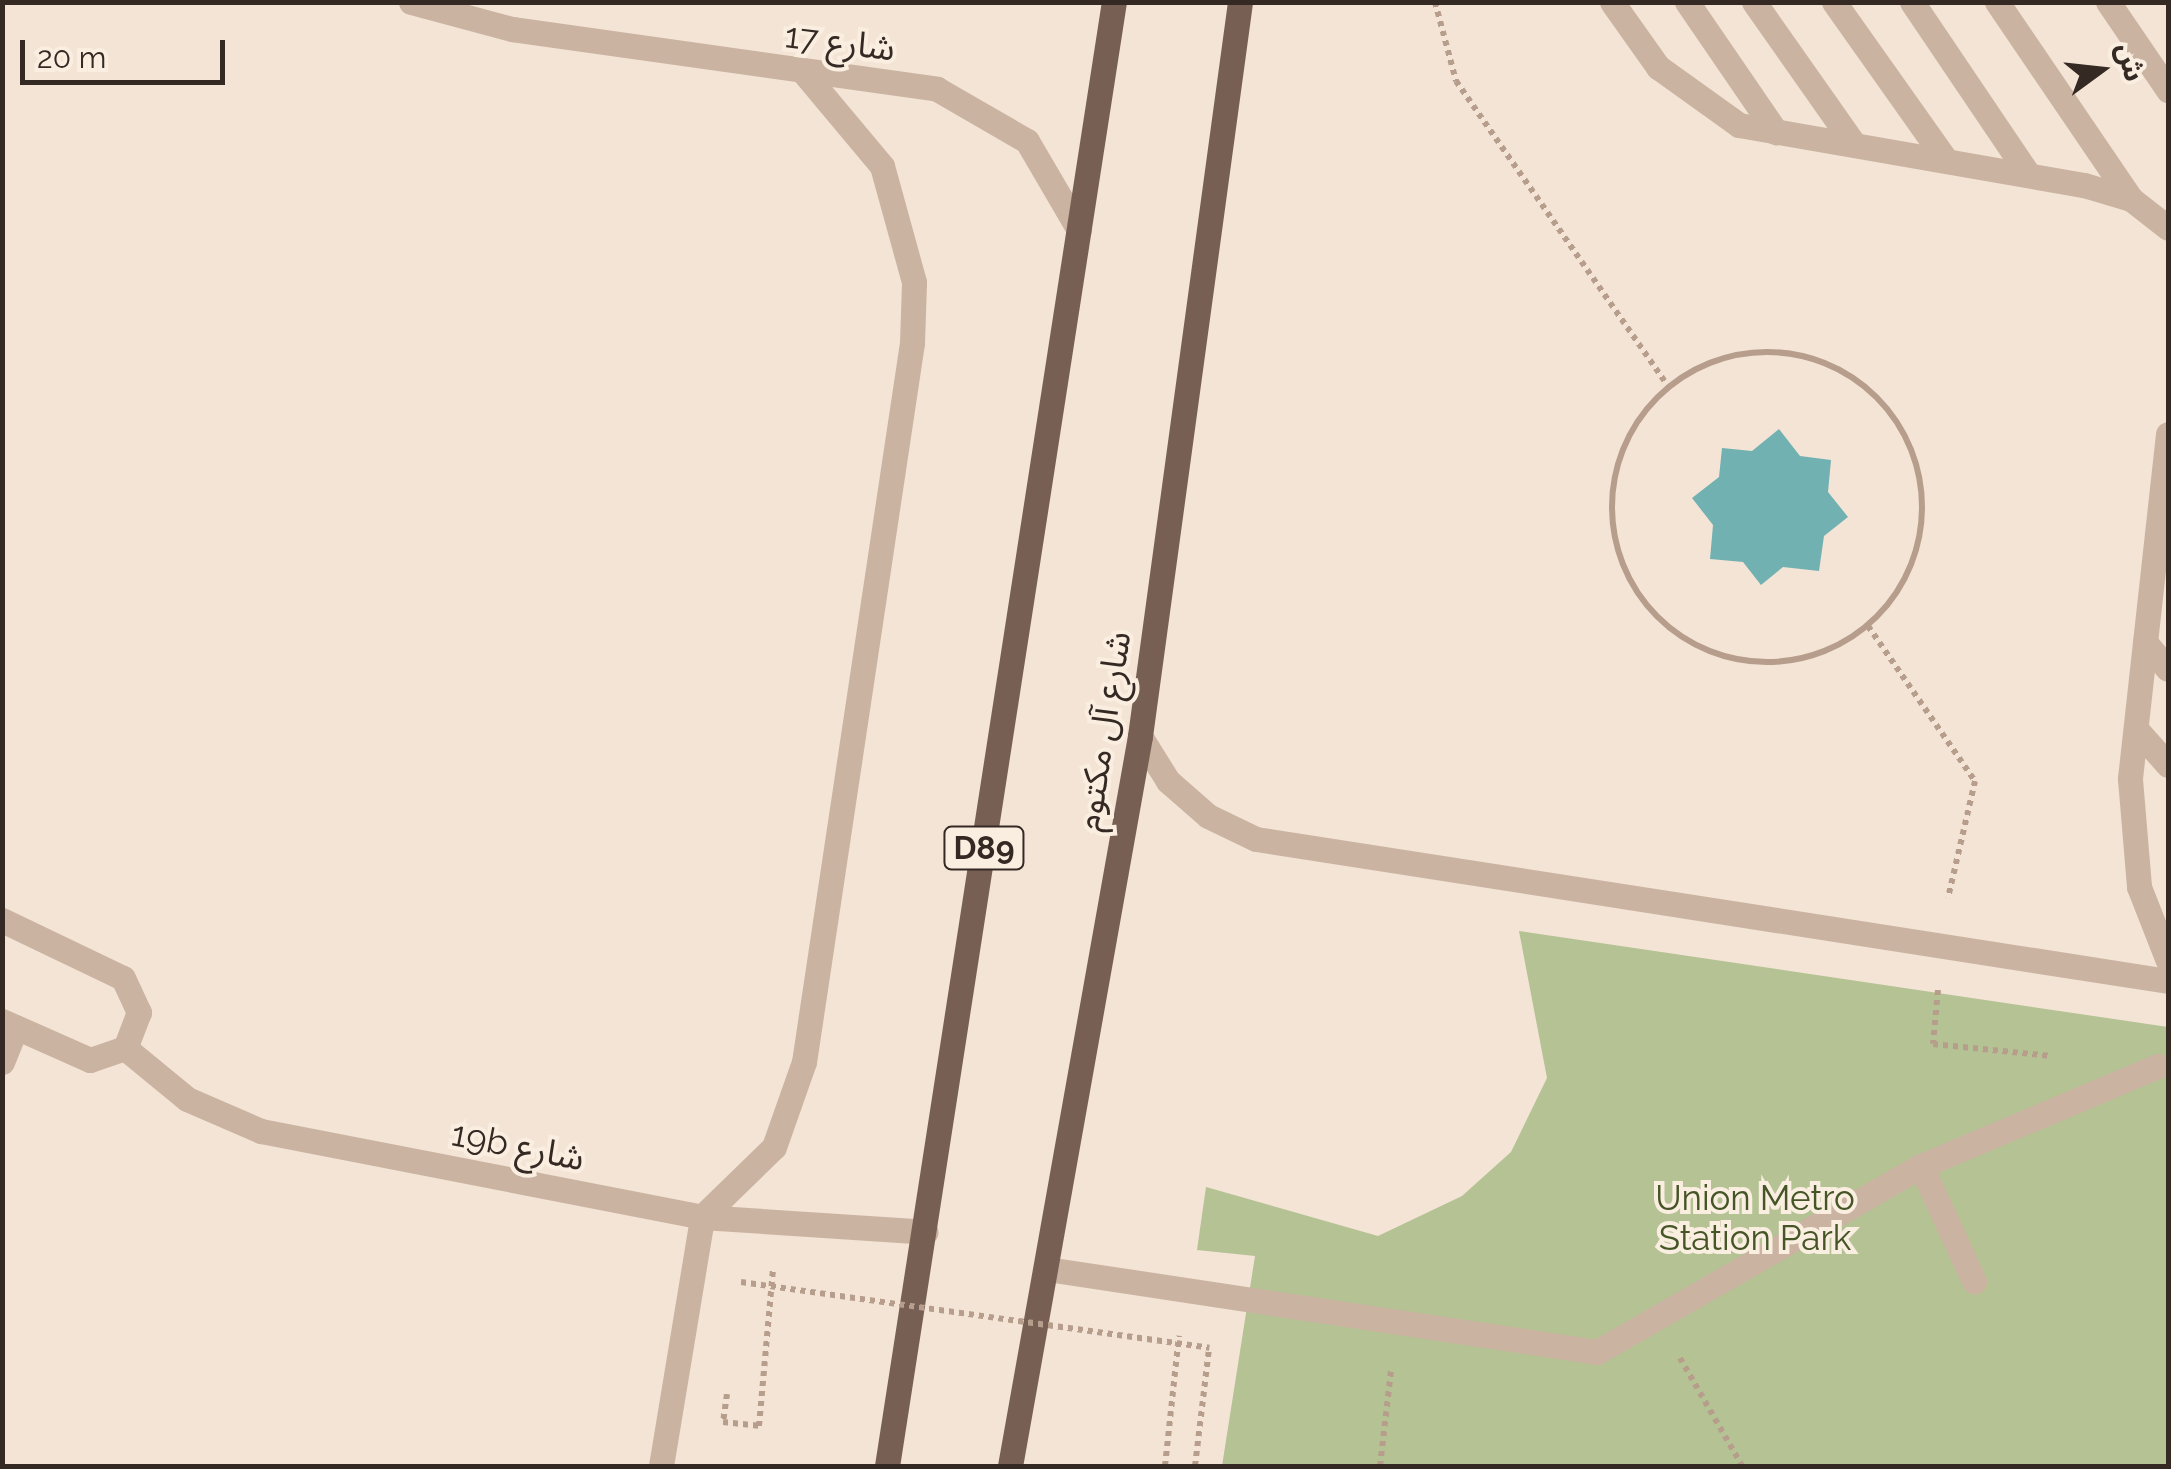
<!DOCTYPE html>
<meta charset="utf-8">
<style>
body{margin:0}
#map{position:relative;width:2171px;height:1469px;overflow:hidden;background:#f3e4d5;font-family:Raleway,"Noto Sans Arabic",sans-serif}
div>[style]{position:absolute}
.green>*{inset:0;background:#b4c294}
.water>*{inset:0;background:#72b1b2}
.path>*{height:6px;margin-top:-3px;transform-origin:0;background:repeating-linear-gradient(90deg,#b79d8b 0 5px,transparent 0 10px)}
.path>.ring{margin:-3px;padding:0;box-sizing:content-box;background:none;border:6px solid #b79d8b;border-radius:50%}
.minor>*{height:25px;margin:-12.5px;padding:0 12.5px;transform-origin:12.5px;border-radius:12.5px;background:#cbb3a1}
.major>*{height:25px;margin:-12.5px;padding:0 12.5px;transform-origin:12.5px;border-radius:12.5px;background:#785f54}
.path-bridge>*{height:6px;margin-top:-3px;transform-origin:0;background:repeating-linear-gradient(90deg,#b79d8b 0 5px,transparent 0 10px)}
span{translate:-50% -50%;white-space:nowrap;text-align:center;line-height:1.15;-webkit-text-stroke:8px #faeee1;paint-order:stroke}
.shield-label span{padding:2px 8px;background:#faeee1;border:2px solid;border-radius:8px;-webkit-text-stroke-width:0}
.shield-label{font-size:32px;color:#352924;font-weight:700}
.street-label{font-size:35px;color:#352924}
.park-label{font-size:35px;color:#455526}
.frame{position:absolute;inset:0;border:5px solid #352924;pointer-events:none}
.north{position:absolute;left:2051px;top:20px;width:100px;height:100px;-webkit-text-stroke:8px #faeee1;paint-order:stroke;rotate:75deg;font-size:28px;font-weight:700;line-height:40px;text-align:center;color:#352924}
.north::after{content:'';display:block;margin:auto;width:35px;height:45px;background:#352924;clip-path:polygon(50% 0,100% 100%,50% 72%,0 100%)}
.scale{position:absolute;left:20px;top:40px;width:205px;height:45px;box-sizing:border-box;border:5px solid #352924;border-top:0;padding-left:12px;font-size:30px;line-height:35px;white-space:nowrap;color:#352924;-webkit-text-stroke:8px #faeee1;paint-order:stroke}
</style>
<div id="map">
<div class="green">
<div style="clip-path:polygon(1519px 931px,2168px 1027px,2168px 1466px,1222px 1466px,1255px 1256px,1197px 1250px,1206px 1187px,1378px 1236px,1462px 1196px,1511px 1152px,1547px 1078px)"></div>
</div>
<div class="water">
<div style="clip-path:polygon(1779px 429px,1800px 456px,1831px 460px,1828px 492px,1848px 517px,1824px 536px,1819px 571px,1783px 567px,1761px 585px,1743px 562px,1710px 559px,1713px 525px,1692px 498px,1719px 477px,1722px 448px,1752px 451px)"></div>
</div>
<div class="path">
<div style="left:1435px;top:2px;width:82px;rotate:75.1deg"></div>
<div style="left:1456px;top:81px;width:371px;rotate:55.2deg"></div>
<div class="ring" style="left:1612px;top:352px;width:304px;height:304px"></div>
<div style="left:1868px;top:626px;width:188px;rotate:55.4deg"></div>
<div style="left:1975px;top:781px;width:120px;rotate:103deg"></div>
<div style="left:1938px;top:990px;width:54px;rotate:95.3deg"></div>
<div style="left:1933px;top:1044px;width:119px;rotate:5.8deg"></div>
<div style="left:1680px;top:1358px;width:125px;rotate:60.1deg"></div>
<div style="left:727px;top:1394px;width:28px;rotate:98deg"></div>
<div style="left:723px;top:1422px;width:36px;rotate:6deg"></div>
<div style="left:759px;top:1426px;width:159px;rotate:-84.9deg"></div>
<div style="left:1165px;top:1466px;width:131px;rotate:-83.9deg"></div>
<div style="left:1195px;top:1466px;width:119px;rotate:-83.2deg"></div>
<div style="left:1380px;top:1466px;width:96px;rotate:-83.4deg"></div>
</div>
<div class="minor">
<div style="left:411px;top:2px;width:105px;rotate:15deg"></div>
<div style="left:512px;top:29px;width:429px;rotate:8deg"></div>
<div style="left:937px;top:89px;width:104px;rotate:30deg"></div>
<div style="left:1027px;top:141px;width:103px;rotate:59.7deg"></div>
<div style="left:1612px;top:2px;width:80px;rotate:54.7deg"></div>
<div style="left:1658px;top:67px;width:100px;rotate:35.6deg"></div>
<div style="left:1739px;top:125px;width:350px;rotate:9.9deg"></div>
<div style="left:2084px;top:185px;width:49px;rotate:16.6deg"></div>
<div style="left:2131px;top:199px;width:47px;rotate:38.1deg"></div>
<div style="left:1687px;top:2px;width:158px;rotate:55.6deg"></div>
<div style="left:1754px;top:2px;width:172px;rotate:54.9deg"></div>
<div style="left:1834px;top:2px;width:192px;rotate:54.7deg"></div>
<div style="left:1912px;top:2px;width:207px;rotate:56deg"></div>
<div style="left:1997px;top:2px;width:238px;rotate:55.8deg"></div>
<div style="left:2108px;top:2px;width:107px;rotate:55.7deg"></div>
<div style="left:2168px;top:434px;width:347px;rotate:96.3deg"></div>
<div style="left:2130px;top:779px;width:108px;rotate:85.2deg"></div>
<div style="left:2139px;top:887px;width:79px;rotate:68.6deg"></div>
<div style="left:2145px;top:642px;width:35px;rotate:50deg"></div>
<div style="left:2136px;top:729px;width:48px;rotate:48.4deg"></div>
<div style="left:1140px;top:736px;width:53px;rotate:58.1deg"></div>
<div style="left:1168px;top:781px;width:53px;rotate:41.2deg"></div>
<div style="left:1208px;top:816px;width:53px;rotate:25.6deg"></div>
<div style="left:1256px;top:839px;width:923px;rotate:8.85deg"></div>
<div style="left:2px;top:920px;width:134px;rotate:25.6deg"></div>
<div style="left:123px;top:978px;width:38px;rotate:65deg"></div>
<div style="left:139px;top:1012px;width:39px;rotate:111deg"></div>
<div style="left:125px;top:1048px;width:37px;rotate:161deg"></div>
<div style="left:90px;top:1060px;width:96px;rotate:-156.1deg"></div>
<div style="left:125px;top:1048px;width:80px;rotate:39.4deg"></div>
<div style="left:187px;top:1099px;width:81px;rotate:23.4deg"></div>
<div style="left:261px;top:1131px;width:449px;rotate:11deg"></div>
<div style="left:702px;top:1217px;width:224px;rotate:3.8deg"></div>
<div style="left:2px;top:1062px;width:37px;rotate:-68deg"></div>
<div style="left:1921px;top:1166px;width:127px;rotate:65.3deg"></div>
<div style="left:1047px;top:1269px;width:556px;rotate:8.58deg"></div>
<div style="left:1597px;top:1352px;width:374px;rotate:-29.9deg"></div>
<div style="left:1921px;top:1166px;width:257px;rotate:-22.9deg"></div>
<div style="left:661px;top:1466px;width:252px;rotate:-80.6deg"></div>
<div style="left:702px;top:1217px;width:100px;rotate:-44.2deg"></div>
<div style="left:774px;top:1147px;width:90px;rotate:-70.6deg"></div>
<div style="left:804px;top:1062px;width:727px;rotate:-81.46deg"></div>
<div style="left:912px;top:343px;width:61px;rotate:-88.1deg"></div>
<div style="left:914px;top:282px;width:120px;rotate:-105.4deg"></div>
<div style="left:882px;top:166px;width:120px;rotate:-129.9deg"></div>
</div>
<div class="major">
<div style="left:887px;top:1466px;width:1481px;rotate:-81.19deg"></div>
<div style="left:1010px;top:1466px;width:741px;rotate:-79.9deg"></div>
<div style="left:1140px;top:736px;width:741px;rotate:-82.24deg"></div>
</div>
<div class="path-bridge">
<div style="left:741px;top:1282px;width:473px;rotate:8deg"></div>
</div>
<div class="shield-label">
<span style="left:984px;top:848px">D89</span>
</div>
<div class="street-label">
<span style="left:840px;top:42px;rotate:7deg">شارع 17</span>
<span style="left:1103px;top:731px;rotate:-81deg">شارع آل مكتوم</span>
<span style="left:518px;top:1146px;rotate:11deg">19b شارع</span>
</div>
<div class="park-label">
<span style="left:1755px;top:1218px">Union Metro<br>Station Park</span>
</div>
<div class="frame"></div>
<div class="north">ش</div>
<div class="scale">20 m</div>
</div>
